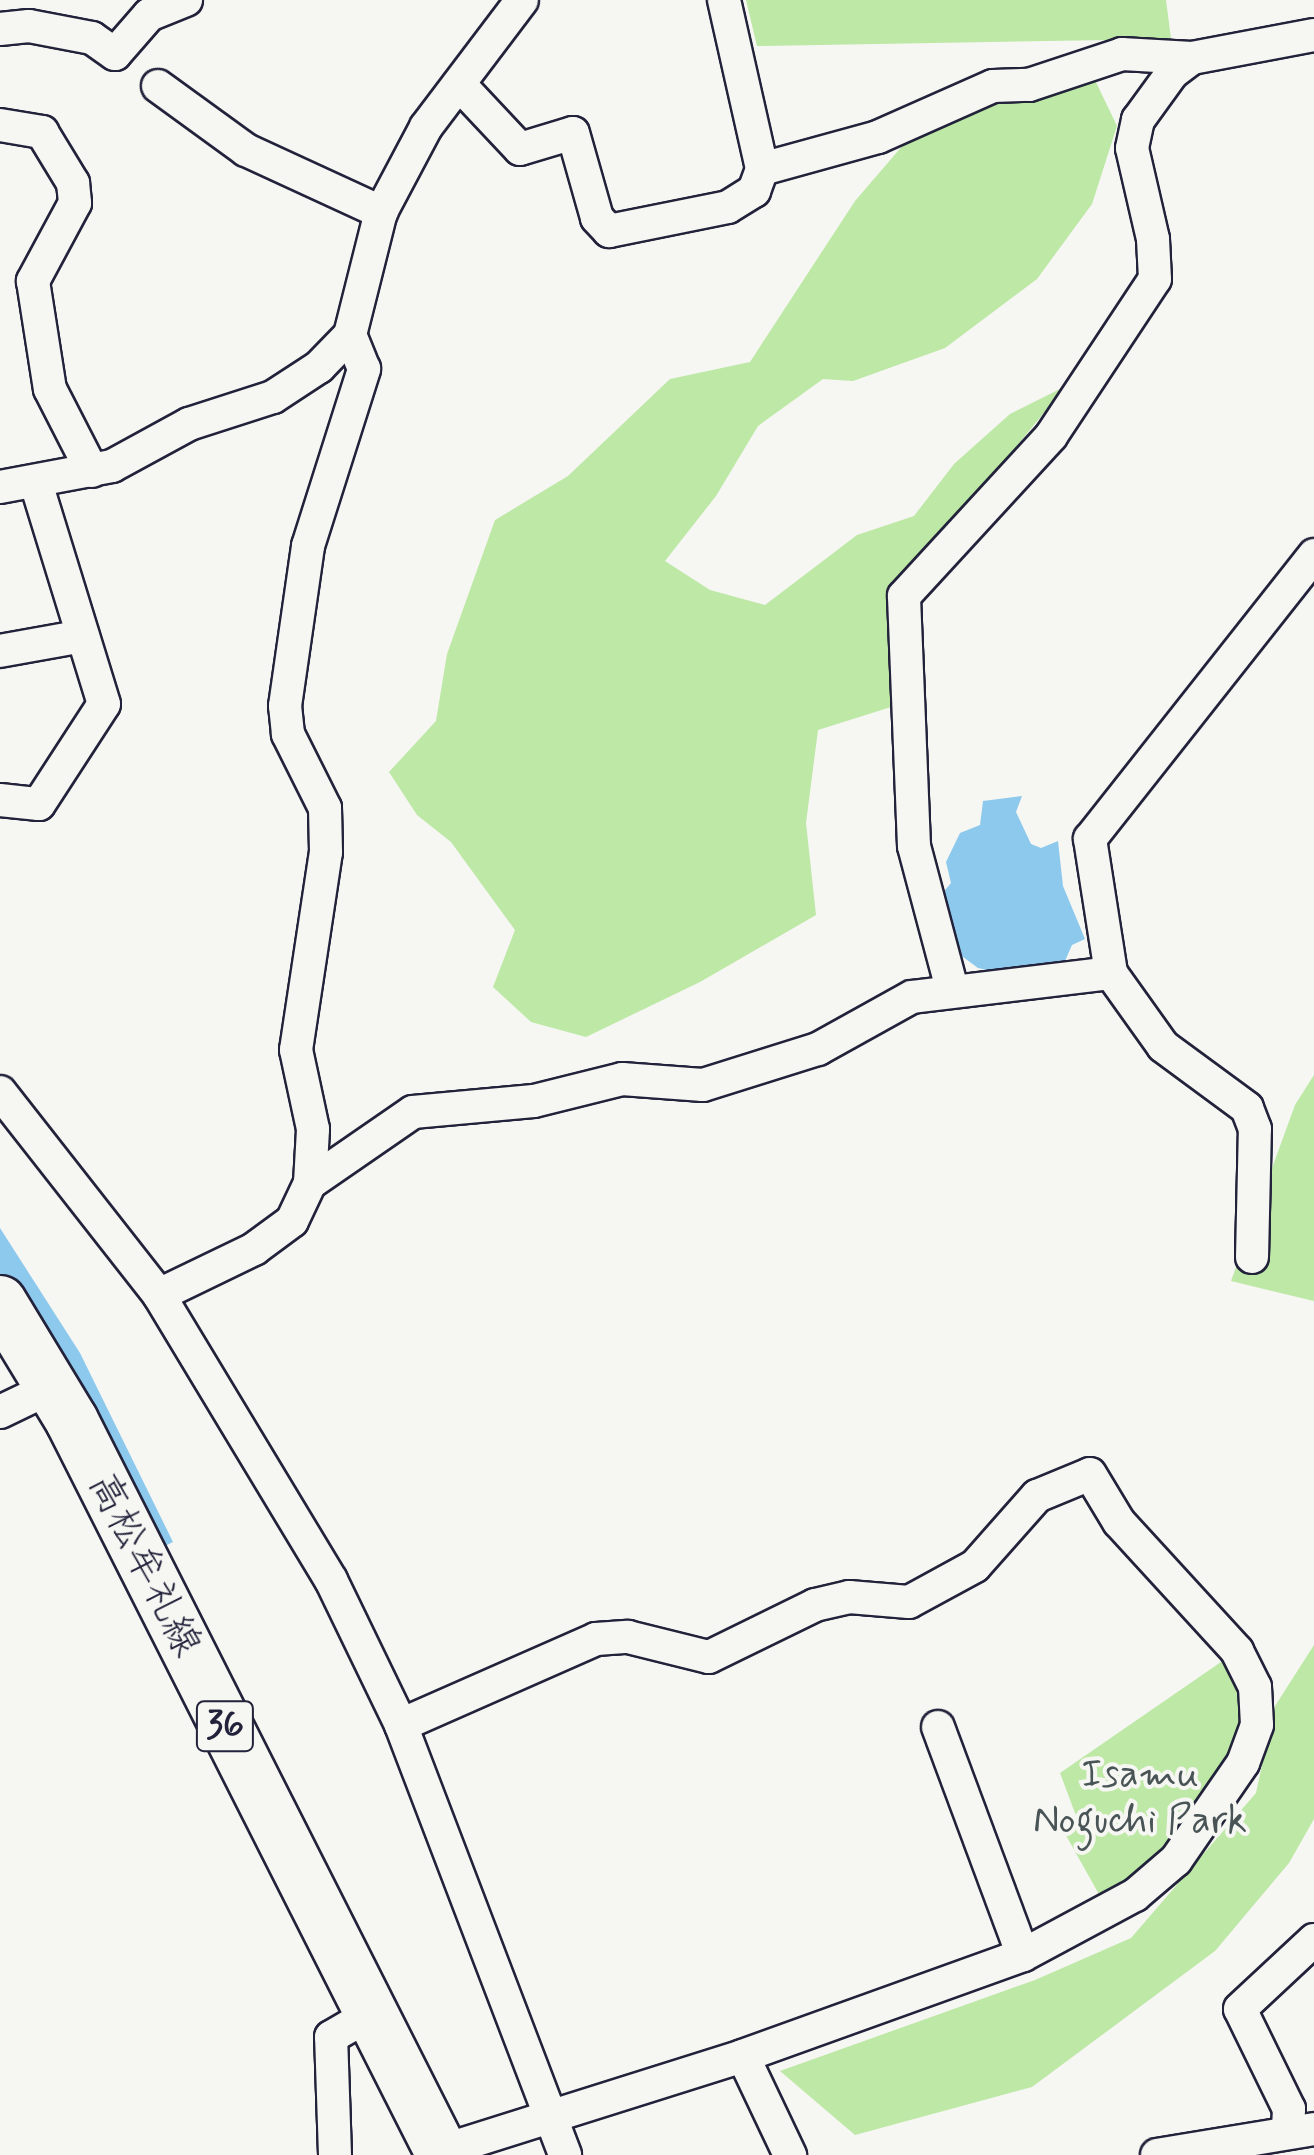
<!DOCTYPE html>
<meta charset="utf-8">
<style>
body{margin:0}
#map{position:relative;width:1314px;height:2155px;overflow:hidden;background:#f6f6f2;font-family:Mynerve,"Klee One",sans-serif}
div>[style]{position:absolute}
.green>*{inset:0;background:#bde8a5}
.water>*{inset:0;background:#8dc9ed}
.roads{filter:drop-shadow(2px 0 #22223b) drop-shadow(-2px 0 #22223b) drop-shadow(0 2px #22223b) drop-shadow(0 -2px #22223b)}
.minor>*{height:32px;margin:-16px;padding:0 16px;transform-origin:16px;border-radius:16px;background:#f6f6f2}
.primary>*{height:52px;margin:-26px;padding:0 26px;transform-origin:26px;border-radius:26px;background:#f6f6f2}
span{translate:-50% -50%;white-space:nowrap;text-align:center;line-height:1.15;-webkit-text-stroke:8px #f6f6f2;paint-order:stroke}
.shield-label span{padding:2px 8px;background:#f6f6f2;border:2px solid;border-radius:8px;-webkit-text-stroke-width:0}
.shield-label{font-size:38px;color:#22223b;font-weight:700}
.street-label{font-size:40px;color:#22223b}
.park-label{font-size:40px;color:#495456}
</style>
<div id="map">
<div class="green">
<div style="clip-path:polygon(746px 0,1166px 0,1171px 39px,757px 46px)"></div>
<div style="clip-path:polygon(1093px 76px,1117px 126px,1092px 204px,1037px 279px,945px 348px,853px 381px,823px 379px,758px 426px,716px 496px,665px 561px,710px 590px,765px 605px,857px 535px,914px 516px,954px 464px,1010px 414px,1066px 386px,888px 602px,891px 707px,818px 730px,806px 823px,816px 915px,700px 982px,586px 1037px,531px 1022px,493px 987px,515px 930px,451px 842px,417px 815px,389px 772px,436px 721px,447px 654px,495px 520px,568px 476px,670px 379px,750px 362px,855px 201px,904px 144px,994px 104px)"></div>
<div style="clip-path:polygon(1314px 1075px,1314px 1301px,1231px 1281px,1295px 1105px)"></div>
<div style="clip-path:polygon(1314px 1645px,1314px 1819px,1289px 1863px,1215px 1951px,1032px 2087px,855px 2135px,780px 2071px,1035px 1980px,1131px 1938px,1256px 1793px,1275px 1706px)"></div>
<div style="clip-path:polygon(1234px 1653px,1257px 1725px,1176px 1860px,1105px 1905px,1063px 1830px,1078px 1821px,1060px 1773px)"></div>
</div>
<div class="water">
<div style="clip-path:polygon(1022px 796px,1016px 812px,1031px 844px,1041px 848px,1058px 841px,1063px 886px,1085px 939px,1072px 945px,1065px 961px,996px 972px,978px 968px,955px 951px,941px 895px,951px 883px,946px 862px,960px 833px,980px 825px,983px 801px)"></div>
<div style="clip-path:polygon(0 1228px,80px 1353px,173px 1542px,155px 1551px,0 1285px)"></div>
</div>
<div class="roads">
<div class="minor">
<div style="left:724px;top:0;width:173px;rotate:77.3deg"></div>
<div style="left:762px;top:169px;width:120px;rotate:-15.4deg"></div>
<div style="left:878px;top:137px;width:126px;rotate:-23.9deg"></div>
<div style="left:993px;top:86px;width:36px;rotate:-2deg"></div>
<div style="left:1029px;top:85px;width:98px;rotate:-18.4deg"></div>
<div style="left:1122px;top:54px;width:70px;rotate:3.3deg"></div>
<div style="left:1192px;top:58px;width:124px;rotate:-10.7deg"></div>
<div style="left:0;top:29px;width:29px;rotate:-6deg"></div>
<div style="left:29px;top:26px;width:64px;rotate:10.8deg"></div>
<div style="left:92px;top:38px;width:28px;rotate:35deg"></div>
<div style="left:115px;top:54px;width:52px;rotate:-48.9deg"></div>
<div style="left:149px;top:15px;width:40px;rotate:-22deg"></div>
<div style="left:459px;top:84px;width:89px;rotate:46.8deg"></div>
<div style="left:520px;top:149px;width:55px;rotate:-16.8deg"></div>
<div style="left:573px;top:133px;width:88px;rotate:74.2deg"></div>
<div style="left:597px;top:218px;width:18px;rotate:47deg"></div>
<div style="left:609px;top:231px;width:121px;rotate:-11.4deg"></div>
<div style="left:728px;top:207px;width:31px;rotate:-32deg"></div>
<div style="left:754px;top:191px;width:23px;rotate:-70deg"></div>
<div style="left:158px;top:86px;width:109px;rotate:36deg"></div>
<div style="left:246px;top:150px;width:149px;rotate:24.7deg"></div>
<div style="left:0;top:125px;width:43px;rotate:9.5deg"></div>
<div style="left:42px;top:132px;width:60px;rotate:58.7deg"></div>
<div style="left:73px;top:183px;width:20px;rotate:84deg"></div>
<div style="left:75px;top:203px;width:89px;rotate:118.3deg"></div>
<div style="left:33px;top:281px;width:109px;rotate:81.1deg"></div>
<div style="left:50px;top:389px;width:92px;rotate:62.9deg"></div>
<div style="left:0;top:487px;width:114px;rotate:-10.6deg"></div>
<div style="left:112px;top:466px;width:88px;rotate:-28.6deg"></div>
<div style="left:189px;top:424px;width:88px;rotate:-17.8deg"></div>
<div style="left:273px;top:397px;width:55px;rotate:-33.1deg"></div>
<div style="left:319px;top:367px;width:45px;rotate:-45.9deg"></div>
<div style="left:350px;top:335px;width:127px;rotate:-75.9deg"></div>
<div style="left:381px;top:212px;width:96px;rotate:-62.1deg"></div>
<div style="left:426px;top:127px;width:159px;rotate:-52.9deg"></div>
<div style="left:0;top:651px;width:84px;rotate:-10.2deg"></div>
<div style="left:0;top:800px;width:39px;rotate:6deg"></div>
<div style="left:39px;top:804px;width:119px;rotate:-57deg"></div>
<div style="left:104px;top:704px;width:231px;rotate:-107.1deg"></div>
<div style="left:952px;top:989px;width:148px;rotate:-104.9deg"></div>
<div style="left:914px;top:846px;width:250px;rotate:-92.3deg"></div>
<div style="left:904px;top:596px;width:217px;rotate:-47.4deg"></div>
<div style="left:1051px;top:436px;width:188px;rotate:-56.5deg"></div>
<div style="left:1155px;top:279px;width:40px;rotate:-92.9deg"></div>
<div style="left:1153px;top:239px;width:93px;rotate:-103deg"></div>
<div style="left:1132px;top:148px;width:29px;rotate:-78deg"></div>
<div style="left:1138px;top:120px;width:58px;rotate:-54.1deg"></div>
<div style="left:1172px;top:73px;width:25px;rotate:-37deg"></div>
<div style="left:0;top:1092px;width:258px;rotate:51.9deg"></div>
<div style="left:159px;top:1295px;width:333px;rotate:58.9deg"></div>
<div style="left:331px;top:1580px;width:161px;rotate:64.2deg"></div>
<div style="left:401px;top:1725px;width:460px;rotate:69.1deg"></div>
<div style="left:310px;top:1183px;width:125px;rotate:-34.6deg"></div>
<div style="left:413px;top:1112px;width:121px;rotate:-5.2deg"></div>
<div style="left:534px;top:1101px;width:91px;rotate:-14deg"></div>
<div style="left:622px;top:1079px;width:81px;rotate:4.2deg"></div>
<div style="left:703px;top:1085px;width:121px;rotate:-17.4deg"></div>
<div style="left:818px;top:1049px;width:107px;rotate:-29deg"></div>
<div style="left:912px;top:997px;width:200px;rotate:-6.9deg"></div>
<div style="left:1252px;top:1257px;width:128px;rotate:-88.7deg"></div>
<div style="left:1255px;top:1129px;width:22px;rotate:-111deg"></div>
<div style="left:1247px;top:1108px;width:104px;rotate:-143.6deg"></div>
<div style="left:1163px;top:1046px;width:90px;rotate:-125.5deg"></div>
<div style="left:1111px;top:973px;width:136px;rotate:-98.9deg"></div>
<div style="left:1090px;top:839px;width:362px;rotate:-51.7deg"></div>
<div style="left:159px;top:1295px;width:106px;rotate:-25.8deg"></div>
<div style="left:254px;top:1249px;width:47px;rotate:-36.4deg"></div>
<div style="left:292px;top:1221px;width:42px;rotate:-64.7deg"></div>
<div style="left:310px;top:1183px;width:54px;rotate:-86.8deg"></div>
<div style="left:313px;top:1129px;width:81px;rotate:-102.1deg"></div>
<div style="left:296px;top:1050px;width:200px;rotate:-81.4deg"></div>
<div style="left:326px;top:852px;width:44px;rotate:-91.3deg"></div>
<div style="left:325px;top:808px;width:83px;rotate:-116.6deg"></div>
<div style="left:288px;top:734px;width:28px;rotate:-96deg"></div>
<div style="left:285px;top:706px;width:162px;rotate:-81.8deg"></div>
<div style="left:308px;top:546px;width:186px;rotate:-72.4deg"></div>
<div style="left:364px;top:369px;width:37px;rotate:-112deg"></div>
<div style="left:0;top:1412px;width:58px;rotate:-25.7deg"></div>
<div style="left:401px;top:1725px;width:213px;rotate:-23.8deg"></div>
<div style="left:596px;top:1639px;width:32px;rotate:-4deg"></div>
<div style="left:628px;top:1637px;width:83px;rotate:13.9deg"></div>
<div style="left:709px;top:1657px;width:118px;rotate:-26.1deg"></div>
<div style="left:815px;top:1605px;width:35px;rotate:-13deg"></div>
<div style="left:849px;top:1597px;width:60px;rotate:4.8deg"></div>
<div style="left:909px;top:1602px;width:75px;rotate:-28.6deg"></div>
<div style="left:975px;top:1566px;width:94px;rotate:-48.5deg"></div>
<div style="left:1037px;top:1496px;width:57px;rotate:-22.5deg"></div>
<div style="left:1090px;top:1474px;width:56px;rotate:58.9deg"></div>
<div style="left:1119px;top:1522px;width:175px;rotate:47.5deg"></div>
<div style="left:1237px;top:1651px;width:40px;rotate:63.4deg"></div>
<div style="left:1255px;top:1687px;width:38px;rotate:87deg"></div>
<div style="left:1257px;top:1725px;width:40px;rotate:110.2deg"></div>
<div style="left:1243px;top:1763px;width:118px;rotate:124.6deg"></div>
<div style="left:1176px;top:1860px;width:54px;rotate:139.5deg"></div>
<div style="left:1135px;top:1895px;width:127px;rotate:151.8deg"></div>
<div style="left:1023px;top:1955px;width:298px;rotate:160.2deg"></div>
<div style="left:743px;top:2056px;width:317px;rotate:162.5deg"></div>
<div style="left:938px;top:1727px;width:243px;rotate:69.6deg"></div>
<div style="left:743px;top:2056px;width:110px;rotate:64.6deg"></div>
<div style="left:1288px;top:2128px;width:19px;rotate:-87deg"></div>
<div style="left:1289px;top:2109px;width:111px;rotate:-116.1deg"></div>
<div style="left:1240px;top:2009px;width:101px;rotate:-43deg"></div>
<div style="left:335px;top:2155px;width:118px;rotate:-91.9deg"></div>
<div style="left:331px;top:2037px;width:44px;rotate:-30.1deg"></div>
<div style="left:1157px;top:2155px;width:159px;rotate:-9.4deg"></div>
</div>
<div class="primary">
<div style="left:0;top:1302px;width:139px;rotate:58.8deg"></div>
<div style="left:72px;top:1421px;width:822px;rotate:63.19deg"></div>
</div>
</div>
<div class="shield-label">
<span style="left:225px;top:1726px">36</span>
</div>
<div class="street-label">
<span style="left:144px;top:1565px;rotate:63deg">高松牟礼線</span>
</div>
<div class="park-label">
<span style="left:1140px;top:1798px">Isamu<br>Noguchi Park</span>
</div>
</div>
